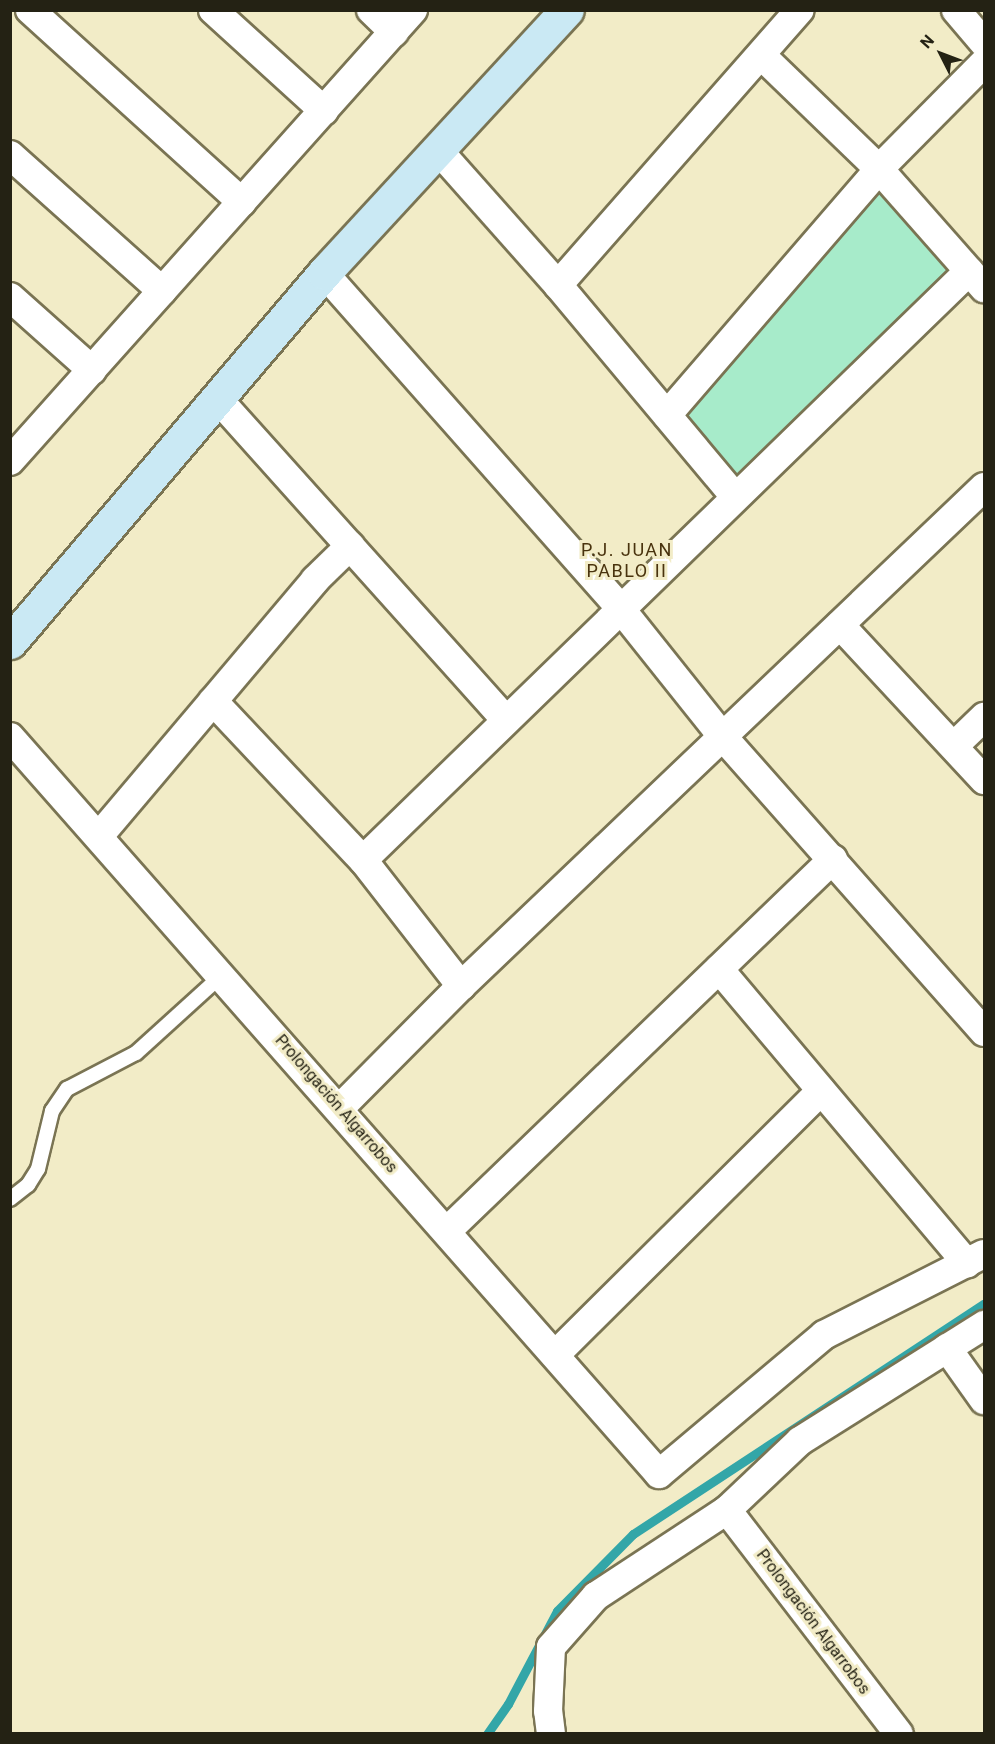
<!DOCTYPE html>
<meta charset="utf-8">
<style>
body{margin:0}
#map{position:relative;width:995px;height:1744px;overflow:hidden;background:#f2ecc7;font-family:Roboto,sans-serif}
div>[style]{position:absolute}
.green>*{inset:0;background:#a7ebca}
.stream>*{height:9px;margin:-4.5px;padding:0 4.5px;transform-origin:4.5px;border-radius:4.5px;background:#33a6a8}
.roads{filter:drop-shadow(2px 0 #7a7453) drop-shadow(-2px 0 #7a7453) drop-shadow(0 2px #7a7453) drop-shadow(0 -2px #7a7453)}
.lane>*{height:14px;margin:-7px;padding:0 7px;transform-origin:7px;border-radius:7px;background:#fff}
.street>*{height:28px;margin:-14px;padding:0 14px;transform-origin:14px;border-radius:14px;background:#fff}
.secondary>*{height:33px;margin:-16.5px;padding:0 16.5px;transform-origin:16.5px;border-radius:16.5px;background:#cae9f4}
span{translate:-50% -50%;white-space:nowrap;text-align:center;line-height:1.15;-webkit-text-stroke:6px #f2ecc7;paint-order:stroke}
.street-label{font-size:16px;color:#242214}
.neighbourhood-label{font-size:18px;color:#49330e;letter-spacing:1.5px}
.frame{position:absolute;inset:0;border:12px solid #242214;pointer-events:none}
.north{position:absolute;left:911px;top:24px;width:60px;height:60px;-webkit-text-stroke:4px #f2ecc7;paint-order:stroke;rotate:312deg;font-size:16px;font-weight:700;line-height:24px;text-align:center;color:#242214}
.north::after{content:'';display:block;margin:auto;width:21px;height:27px;background:#242214;clip-path:polygon(50% 0,100% 100%,50% 72%,0 100%)}
</style>
<div id="map">
<div class="green">
<div style="clip-path:polygon(880px 165px,960px 270px,740px 490px,673px 410px)"></div>
</div>
<div class="stream">
<div style="left:487px;top:1734px;width:37px;rotate:-55deg"></div>
<div style="left:508px;top:1704px;width:105px;rotate:-62.2deg"></div>
<div style="left:557px;top:1611px;width:108px;rotate:-45.4deg"></div>
<div style="left:633px;top:1534px;width:420px;rotate:-33.3deg"></div>
</div>
<div class="roads">
<div class="lane">
<div style="left:10px;top:1199px;width:23px;rotate:-38deg"></div>
<div style="left:28px;top:1185px;width:19px;rotate:-58deg"></div>
<div style="left:38px;top:1169px;width:60px;rotate:-76.4deg"></div>
<div style="left:52px;top:1111px;width:27px;rotate:-56deg"></div>
<div style="left:67px;top:1089px;width:78px;rotate:-27.6deg"></div>
<div style="left:136px;top:1053px;width:116px;rotate:-42.2deg"></div>
</div>
<div class="street">
<div style="left:30px;top:10px;width:286px;rotate:42.2deg"></div>
<div style="left:213px;top:10px;width:150px;rotate:42.3deg"></div>
<div style="left:371px;top:10px;width:32px;rotate:44deg"></div>
<div style="left:956px;top:10px;width:43px;rotate:49.7deg"></div>
<div style="left:762px;top:56px;width:163px;rotate:44deg"></div>
<div style="left:879px;top:169px;width:159px;rotate:48.6deg"></div>
<div style="left:438px;top:150px;width:181px;rotate:48.4deg"></div>
<div style="left:558px;top:285px;width:276px;rotate:50.1deg"></div>
<div style="left:10px;top:155px;width:204px;rotate:41.8deg"></div>
<div style="left:324px;top:273px;width:447px;rotate:48.5deg"></div>
<div style="left:620px;top:608px;width:165px;rotate:51.4deg"></div>
<div style="left:723px;top:737px;width:394px;rotate:48.5deg"></div>
<div style="left:558px;top:285px;width:366px;rotate:-48.7deg"></div>
<div style="left:10px;top:297px;width:110px;rotate:41.7deg"></div>
<div style="left:218px;top:399px;width:431px;rotate:48.1deg"></div>
<div style="left:667px;top:415px;width:325px;rotate:-49.2deg"></div>
<div style="left:879px;top:169px;width:149px;rotate:-45.3deg"></div>
<div style="left:10px;top:461px;width:605px;rotate:-48.22deg"></div>
<div style="left:840px;top:625px;width:212px;rotate:47.1deg"></div>
<div style="left:213px;top:701px;width:219px;rotate:46.7deg"></div>
<div style="left:363px;top:860px;width:160px;rotate:52.1deg"></div>
<div style="left:10px;top:737px;width:982px;rotate:48.63deg"></div>
<div style="left:659px;top:1474px;width:216px;rotate:-40.1deg"></div>
<div style="left:824px;top:1335px;width:179px;rotate:-26.9deg"></div>
<div style="left:954px;top:746px;width:42px;rotate:-44deg"></div>
<div style="left:99px;top:836px;width:335px;rotate:-49.8deg"></div>
<div style="left:315px;top:580px;width:49px;rotate:-44.2deg"></div>
<div style="left:363px;top:860px;width:845px;rotate:-44.18deg"></div>
<div style="left:719px;top:969px;width:385px;rotate:49.9deg"></div>
<div style="left:340px;top:1108px;width:172px;rotate:-45.2deg"></div>
<div style="left:461px;top:986px;width:723px;rotate:-43.65deg"></div>
<div style="left:447px;top:1231px;width:536px;rotate:-43.94deg"></div>
<div style="left:947px;top:1348px;width:64px;rotate:54.6deg"></div>
<div style="left:555px;top:1355px;width:375px;rotate:-44.8deg"></div>
<div style="left:727px;top:1510px;width:282px;rotate:52.5deg"></div>
<div style="left:551px;top:1734px;width:23px;rotate:-97deg"></div>
<div style="left:548px;top:1711px;width:64px;rotate:-87.3deg"></div>
<div style="left:551px;top:1647px;width:68px;rotate:-48.6deg"></div>
<div style="left:596px;top:1596px;width:157px;rotate:-33.3deg"></div>
<div style="left:727px;top:1510px;width:100px;rotate:-43.4deg"></div>
<div style="left:800px;top:1441px;width:218px;rotate:-32.2deg"></div>
</div>
<div class="secondary">
<div style="left:10px;top:642px;width:485px;rotate:-49.6deg"></div>
<div style="left:324px;top:273px;width:358px;rotate:-47.3deg"></div>
</div>
</div>
<div class="street-label">
<span style="left:336px;top:1104px;rotate:49deg">Prolongación Algarrobos</span>
<span style="left:813px;top:1622px;rotate:53deg">Prolongación Algarrobos</span>
</div>
<div class="neighbourhood-label">
<span style="left:627px;top:561px">P.J. JUAN<br>PABLO II</span>
</div>
<div class="frame"></div>
<div class="north">N</div>
</div>
